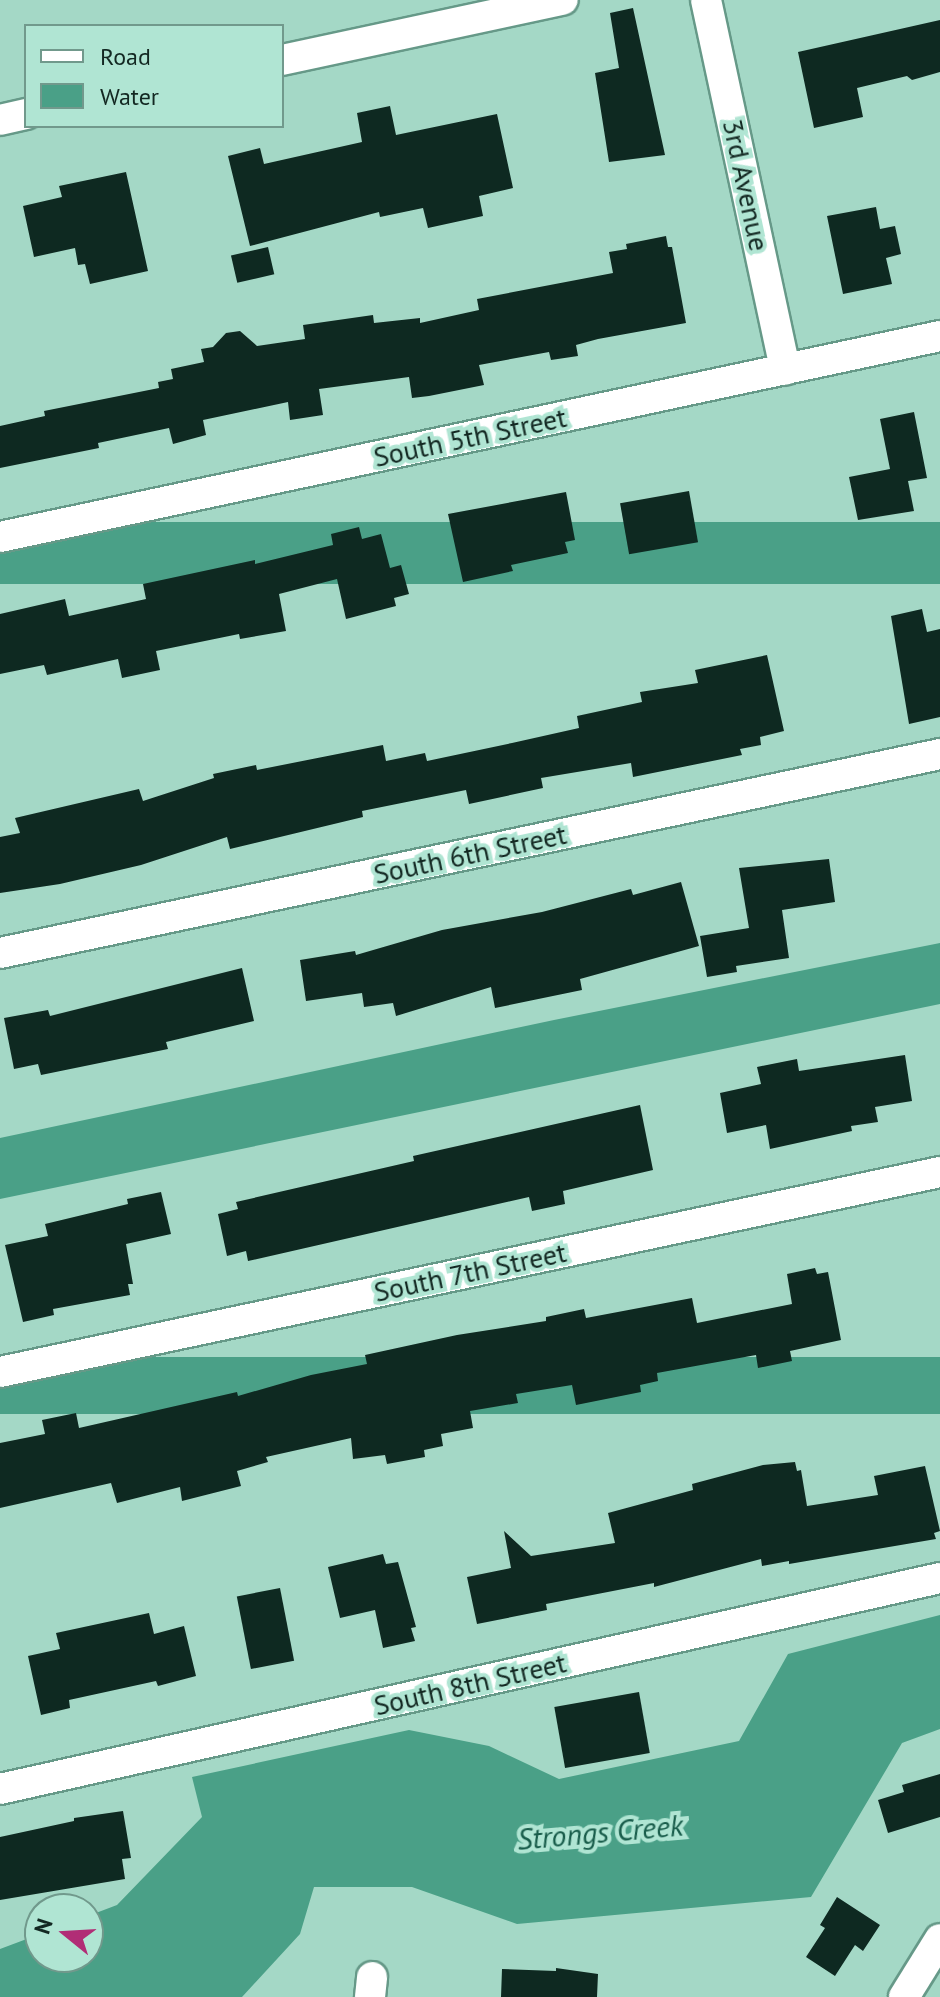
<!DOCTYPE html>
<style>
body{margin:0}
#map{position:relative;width:940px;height:1997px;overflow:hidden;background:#a4d8c6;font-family:"PT Sans",sans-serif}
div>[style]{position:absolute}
.water>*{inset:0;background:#4aa087;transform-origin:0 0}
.building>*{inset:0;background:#0e2921;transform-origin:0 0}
.roads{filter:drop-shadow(2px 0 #698) drop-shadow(-2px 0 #698) drop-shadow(0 2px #698) drop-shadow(0 -2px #698)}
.street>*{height:30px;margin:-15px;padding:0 15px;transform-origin:15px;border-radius:15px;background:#fff}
span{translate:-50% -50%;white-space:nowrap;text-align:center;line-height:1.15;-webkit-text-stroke:8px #b0e5d3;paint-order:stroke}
.street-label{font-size:28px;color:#132822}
.water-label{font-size:30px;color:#185c4a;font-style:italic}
.legend{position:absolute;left:24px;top:24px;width:260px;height:104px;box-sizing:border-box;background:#b0e5d3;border:2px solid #71998c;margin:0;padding:10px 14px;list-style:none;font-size:24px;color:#132822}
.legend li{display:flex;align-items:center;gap:16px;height:40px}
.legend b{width:40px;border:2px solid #71998c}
.north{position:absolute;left:24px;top:1893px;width:80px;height:80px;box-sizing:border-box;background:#b0e5d3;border:2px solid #71998c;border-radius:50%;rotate:288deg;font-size:22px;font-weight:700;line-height:32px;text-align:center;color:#132822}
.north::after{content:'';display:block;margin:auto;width:28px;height:36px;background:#b12d76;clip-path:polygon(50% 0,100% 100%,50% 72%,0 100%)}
</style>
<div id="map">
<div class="water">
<div style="left:940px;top:522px;width:62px;height:960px;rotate:90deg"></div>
<div style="clip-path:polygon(940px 943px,940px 1004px,0 1199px,0 1138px,554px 1020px)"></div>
<div style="left:940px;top:1357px;width:57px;height:961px;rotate:90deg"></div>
<div style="clip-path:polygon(940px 1615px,940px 1729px,902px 1743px,811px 1897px,517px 1924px,412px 1887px,314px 1887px,300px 1934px,242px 1997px,0 1997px,0 1949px,40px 1934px,40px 1957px,88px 1957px,88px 1916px,117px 1905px,202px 1817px,192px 1777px,409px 1730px,489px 1746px,559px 1779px,739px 1741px,788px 1654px)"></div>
</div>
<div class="building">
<div style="clip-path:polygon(633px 8px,665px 155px,609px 162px,595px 73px,619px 68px,610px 13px)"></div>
<div style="clip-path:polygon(940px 20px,940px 72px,912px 80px,907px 76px,857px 88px,863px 117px,814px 128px,798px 52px)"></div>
<div style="clip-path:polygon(390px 106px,396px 135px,497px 114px,513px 188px,479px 196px,483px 216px,428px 228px,423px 208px,380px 217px,379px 212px,250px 246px,228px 156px,260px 148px,264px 164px,362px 142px,357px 113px)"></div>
<div style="clip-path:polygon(126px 172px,148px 271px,90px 284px,85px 264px,78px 265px,75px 248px,34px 257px,23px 206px,62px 197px,59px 186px)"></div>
<div style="clip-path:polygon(876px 207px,880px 229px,895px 226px,901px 254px,886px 258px,892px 284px,843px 294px,827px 216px)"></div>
<div style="clip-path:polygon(666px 236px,668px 247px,672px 247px,686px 323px,598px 339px,576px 345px,578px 356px,551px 360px,549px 352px,479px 365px,484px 385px,429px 396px,412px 398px,409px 377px,319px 389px,323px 415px,290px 420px,288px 402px,203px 420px,206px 435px,173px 444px,169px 428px,98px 443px,99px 448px,0 468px,0 426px,45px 416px,44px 411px,159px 388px,158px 382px,173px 379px,171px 369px,204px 362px,201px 349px,213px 347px,226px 333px,240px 331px,257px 346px,305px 339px,303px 325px,373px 315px,374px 323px,420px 318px,420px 323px,479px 310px,477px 299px,613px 273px,609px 252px,627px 249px,626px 244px)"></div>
<div style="left:268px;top:247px;width:28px;height:38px;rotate:77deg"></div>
<div style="clip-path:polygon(914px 412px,927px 478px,908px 481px,914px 511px,858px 520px,849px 477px,890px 469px,880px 419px)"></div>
<div style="left:689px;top:491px;width:52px;height:70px;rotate:80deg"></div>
<div style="clip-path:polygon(566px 492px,575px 540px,565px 542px,568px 553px,511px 565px,513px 571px,463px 582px,448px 514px)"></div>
<div style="clip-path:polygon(359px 527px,362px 539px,381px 534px,390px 568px,401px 565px,409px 594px,394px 598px,396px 606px,346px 619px,337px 579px,279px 594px,286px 631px,240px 639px,239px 634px,156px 651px,160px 670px,122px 678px,118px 659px,47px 675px,44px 665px,0 674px,0 614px,65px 599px,69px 616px,146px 599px,143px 584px,255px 560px,255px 564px,333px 545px,331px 534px)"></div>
<div style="clip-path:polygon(922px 609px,927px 632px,940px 629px,940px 717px,909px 724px,891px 616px)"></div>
<div style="clip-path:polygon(767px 655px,784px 731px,760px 737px,761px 745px,740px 749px,742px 755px,633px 777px,631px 763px,541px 778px,543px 788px,469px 804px,466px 790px,362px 811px,363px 817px,230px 849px,227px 837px,141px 865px,60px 884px,0 893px,0 837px,20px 833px,15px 818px,139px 789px,143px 801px,214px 778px,213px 774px,256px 765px,257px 770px,383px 745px,386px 761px,425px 753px,427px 761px,512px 743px,579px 728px,577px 716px,642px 702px,640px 692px,698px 683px,695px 670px)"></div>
<div style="clip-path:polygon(829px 859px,835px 902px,782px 910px,789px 958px,736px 966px,737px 972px,707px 977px,700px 936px,749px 928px,739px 868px)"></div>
<div style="clip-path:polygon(681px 882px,699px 946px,580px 979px,582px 990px,495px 1008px,491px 987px,396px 1016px,393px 1003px,364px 1007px,362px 993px,306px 1001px,300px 960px,355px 951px,356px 955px,442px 930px,542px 912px,631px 889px,633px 895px)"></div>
<div style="clip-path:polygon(242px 968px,254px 1021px,166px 1042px,168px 1049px,41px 1075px,38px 1064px,14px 1069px,4px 1018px,48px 1010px,50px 1016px)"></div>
<div style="clip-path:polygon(905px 1055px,912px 1101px,875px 1107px,878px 1122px,851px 1126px,852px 1131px,770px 1149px,766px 1125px,727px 1133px,720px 1093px,761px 1084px,757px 1067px,797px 1059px,799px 1071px)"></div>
<div style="clip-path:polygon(640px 1105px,653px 1170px,563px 1191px,565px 1204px,532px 1211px,529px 1197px,248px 1261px,246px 1251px,227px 1256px,218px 1214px,238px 1209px,236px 1202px,414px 1161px,413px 1156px)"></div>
<div style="clip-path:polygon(161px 1192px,171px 1234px,126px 1244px,133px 1284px,128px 1284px,130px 1295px,53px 1309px,54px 1315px,23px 1322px,5px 1245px,48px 1236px,45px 1224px,128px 1204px,127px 1199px)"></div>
<div style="clip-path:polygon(815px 1268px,817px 1274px,828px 1272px,841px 1340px,790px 1351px,792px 1361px,758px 1368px,756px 1355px,657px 1373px,658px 1381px,640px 1385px,641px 1392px,576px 1405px,572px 1385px,516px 1394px,518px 1403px,470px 1411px,473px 1428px,441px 1434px,443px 1446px,424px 1450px,425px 1457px,387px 1464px,385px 1455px,353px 1459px,351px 1438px,266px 1457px,268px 1462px,237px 1471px,241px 1486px,182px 1501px,180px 1487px,117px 1503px,111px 1483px,0 1508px,0 1443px,45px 1434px,42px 1420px,76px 1413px,79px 1428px,237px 1392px,238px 1396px,311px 1375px,367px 1364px,365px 1355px,457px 1335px,546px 1321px,546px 1317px,584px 1309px,586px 1318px,692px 1298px,697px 1323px,792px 1304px,787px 1274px)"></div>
<div style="clip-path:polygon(795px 1462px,797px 1471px,801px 1470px,807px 1506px,878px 1495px,874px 1476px,925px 1466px,940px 1531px,934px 1533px,936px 1539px,789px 1564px,789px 1561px,762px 1566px,761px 1559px,654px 1587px,654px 1583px,546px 1604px,547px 1610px,477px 1624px,467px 1577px,511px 1568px,504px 1531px,531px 1556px,615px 1543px,608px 1513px,693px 1490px,692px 1484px,763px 1465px)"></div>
<div style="clip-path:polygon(383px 1554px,386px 1564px,398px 1562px,416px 1627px,411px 1628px,415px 1641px,383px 1648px,375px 1610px,340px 1618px,328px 1567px)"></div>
<div style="left:280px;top:1588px;width:74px;height:44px;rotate:79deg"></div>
<div style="clip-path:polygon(149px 1613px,154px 1634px,184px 1626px,196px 1676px,158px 1686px,156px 1681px,69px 1700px,70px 1708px,41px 1715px,28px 1656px,60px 1649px,56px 1633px)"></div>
<div style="left:639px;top:1692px;width:62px;height:86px;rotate:80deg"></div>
<div style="clip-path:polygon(940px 1774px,940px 1817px,888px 1833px,878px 1800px,904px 1792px,902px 1785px)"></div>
<div style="clip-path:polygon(123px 1811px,131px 1858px,122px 1859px,125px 1879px,0 1900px,0 1837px,74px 1821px,74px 1818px)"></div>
<div style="clip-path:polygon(837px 1897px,880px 1925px,863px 1951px,855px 1945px,835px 1976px,806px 1957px,825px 1928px,820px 1925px)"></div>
<div style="clip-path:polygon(556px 1968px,598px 1974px,597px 1997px,501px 1997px,502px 1969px,556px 1971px)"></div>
</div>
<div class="roads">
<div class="street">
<div style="left:706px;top:0;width:378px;rotate:77.9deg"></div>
<div style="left:282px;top:60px;width:287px;rotate:-12.1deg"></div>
<div style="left:0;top:120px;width:27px;rotate:-13deg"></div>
<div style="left:0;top:537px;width:961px;rotate:-12.07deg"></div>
<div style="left:0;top:953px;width:961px;rotate:-11.95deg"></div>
<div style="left:0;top:1372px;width:961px;rotate:-12.01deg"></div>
<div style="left:0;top:1789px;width:963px;rotate:-12.65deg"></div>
<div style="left:370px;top:1997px;width:20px;rotate:-84deg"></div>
<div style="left:904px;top:1997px;width:68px;rotate:-58.2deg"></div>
</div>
</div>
<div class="street-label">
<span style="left:746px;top:185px;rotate:78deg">3rd Avenue</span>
<span style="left:470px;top:437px;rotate:-12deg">South 5th Street</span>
<span style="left:470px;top:854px;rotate:-12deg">South 6th Street</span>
<span style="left:470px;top:1272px;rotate:-12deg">South 7th Street</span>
<span style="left:470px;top:1684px;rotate:-13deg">South 8th Street</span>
</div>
<div class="water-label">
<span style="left:600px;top:1832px;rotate:-5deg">Strongs Creek</span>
</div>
<ul class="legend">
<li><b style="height:10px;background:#fff"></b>Road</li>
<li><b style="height:22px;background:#4aa087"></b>Water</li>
</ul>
<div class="north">N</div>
</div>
